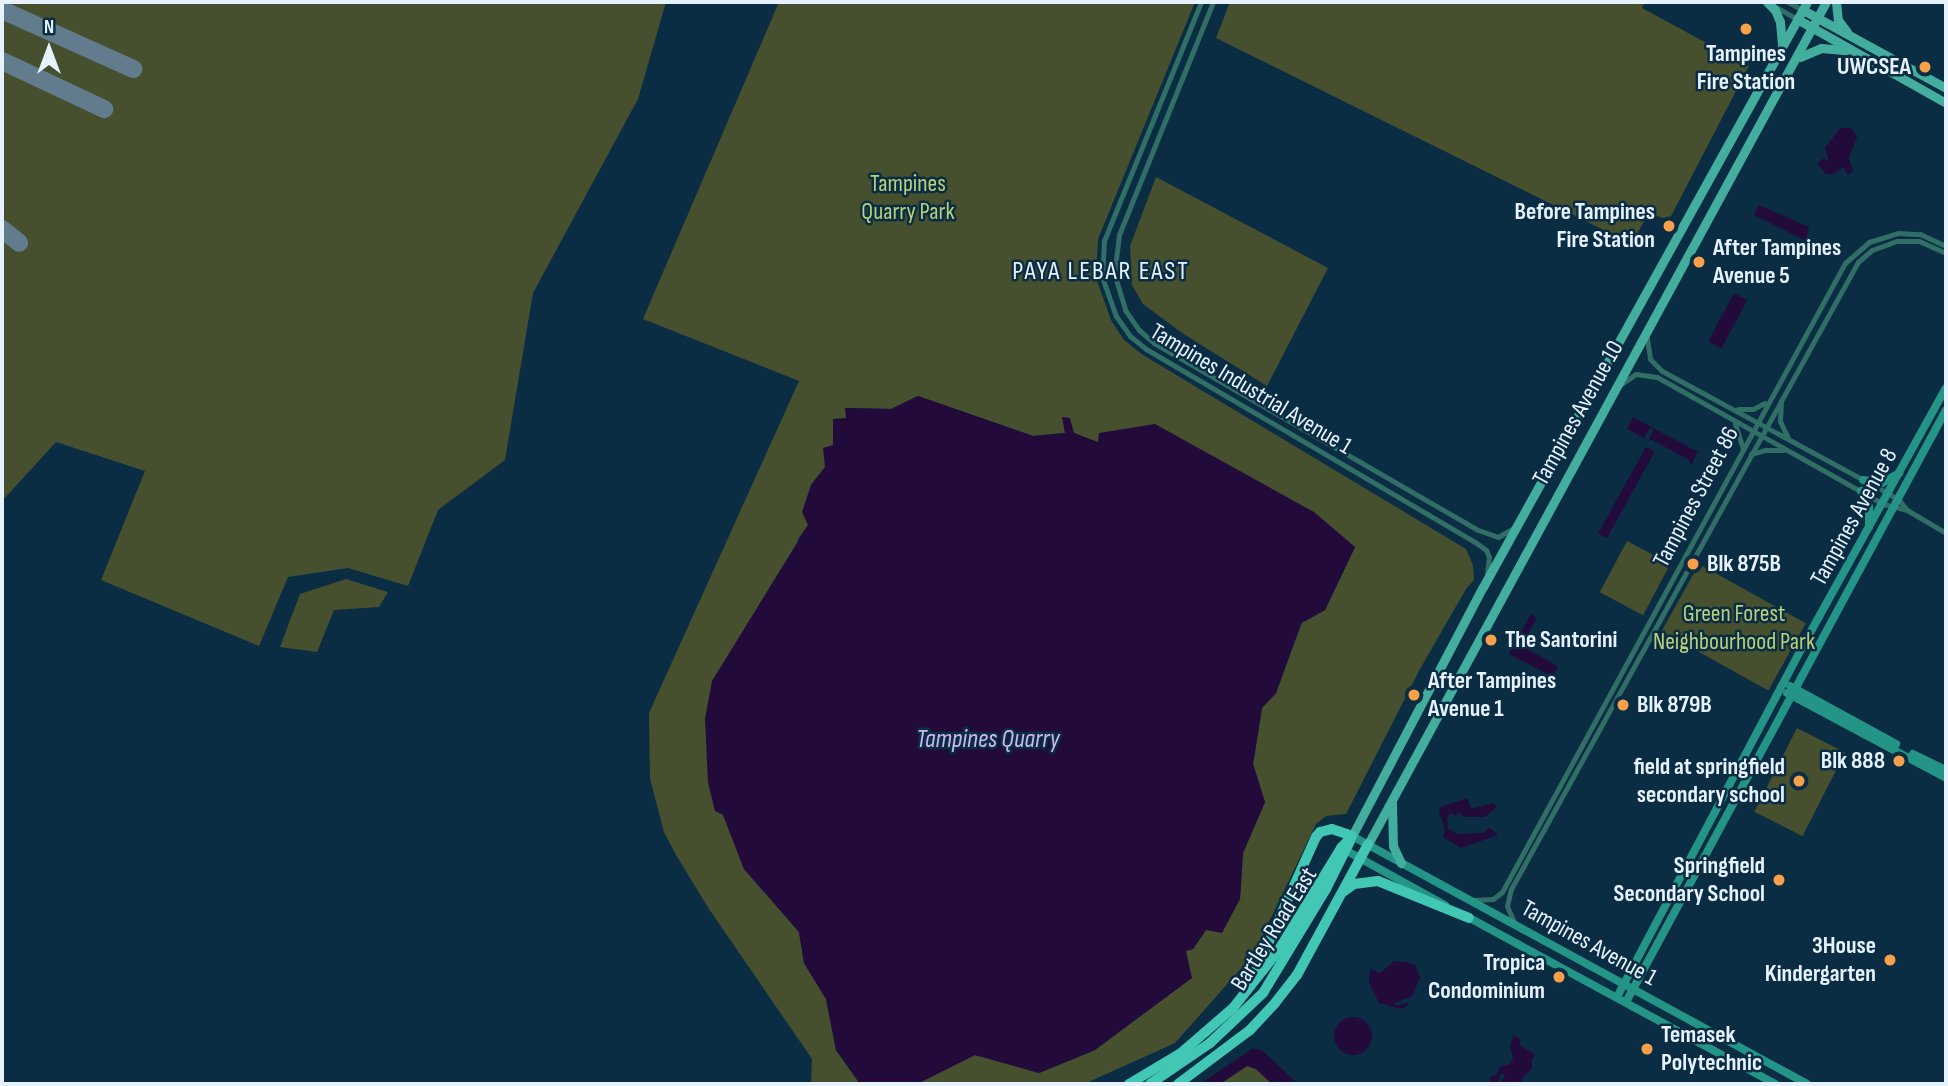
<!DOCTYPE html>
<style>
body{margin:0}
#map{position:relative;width:1948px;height:1086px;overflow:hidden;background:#0a2d44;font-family:"Sofia Sans Condensed",sans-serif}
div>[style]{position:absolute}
.green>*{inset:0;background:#46502e;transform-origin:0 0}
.water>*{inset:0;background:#220b3a;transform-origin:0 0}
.round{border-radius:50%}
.taxiway>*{height:18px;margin:-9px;padding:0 9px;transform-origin:9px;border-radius:9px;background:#627c8e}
.street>*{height:5px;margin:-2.5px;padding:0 2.5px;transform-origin:2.5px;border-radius:2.5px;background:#316e65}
.secondary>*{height:8px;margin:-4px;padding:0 4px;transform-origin:4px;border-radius:4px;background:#239486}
.primary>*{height:9px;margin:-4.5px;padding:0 4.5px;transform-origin:4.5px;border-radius:4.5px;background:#43ad9e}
.highway>*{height:10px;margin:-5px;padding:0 5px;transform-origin:5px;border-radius:5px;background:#42c7b5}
.dots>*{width:19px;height:19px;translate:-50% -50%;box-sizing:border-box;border:4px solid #0a2d44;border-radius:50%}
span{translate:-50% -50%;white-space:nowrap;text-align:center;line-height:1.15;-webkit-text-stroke:5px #0a2d44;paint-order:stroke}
.poi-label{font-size:24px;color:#e6f2fd;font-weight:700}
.right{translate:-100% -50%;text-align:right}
.left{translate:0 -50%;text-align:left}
.park-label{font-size:24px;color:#b8d17a}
.street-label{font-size:24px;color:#e6f2fd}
.neighbourhood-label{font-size:26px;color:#e6f2fd;letter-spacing:2px}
.water-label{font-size:26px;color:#ceb5f5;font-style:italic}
.frame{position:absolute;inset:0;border:4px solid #e6f2fd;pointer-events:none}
.north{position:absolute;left:14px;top:14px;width:70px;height:70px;-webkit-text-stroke:5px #0a2d44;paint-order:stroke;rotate:0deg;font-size:19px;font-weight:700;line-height:28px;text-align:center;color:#e6f2fd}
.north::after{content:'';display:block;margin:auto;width:24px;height:32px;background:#e6f2fd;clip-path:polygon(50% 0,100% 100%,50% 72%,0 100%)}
</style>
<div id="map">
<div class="green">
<div style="clip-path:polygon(2px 2px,666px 2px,638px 99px,533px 293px,505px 460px,438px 510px,408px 586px,348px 568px,288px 577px,259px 646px,101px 580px,145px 471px,56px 442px,2px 501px)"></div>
<div style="clip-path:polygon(779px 2px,1195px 2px,1098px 239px,1096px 278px,1111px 320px,1124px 340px,1143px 355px,1466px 549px,1473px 565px,1474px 580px,1466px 589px,1420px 669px,1346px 814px,1326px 816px,1316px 824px,1253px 955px,1175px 1043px,1084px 1084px,917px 1084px,975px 1055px,1039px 1073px,1095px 1050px,1128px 1023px,1186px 957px,1186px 951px,1193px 949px,1206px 930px,1230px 916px,1240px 899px,1243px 853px,1265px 802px,1253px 764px,1262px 708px,1276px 693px,1302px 623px,1325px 610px,1355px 547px,1074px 433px,1063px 417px,1065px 433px,1033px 436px,918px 396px,891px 409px,846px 408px,846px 418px,825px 467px,811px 485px,808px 525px,798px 539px,723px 814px,744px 869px,799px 932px,804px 963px,826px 999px,836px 1050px,860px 1084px,811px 1084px,812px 1059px,709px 909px,676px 855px,664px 832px,650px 779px,649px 713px,799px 381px,643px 319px)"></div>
<div style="clip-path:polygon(1230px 2px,1645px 2px,1642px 8px,1749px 66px,1669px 220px,1648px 213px,1632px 244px,1216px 38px)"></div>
<div style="clip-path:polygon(1156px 177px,1328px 268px,1267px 386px,1182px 333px,1143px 304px,1132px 285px,1130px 246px)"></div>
<div style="left:1627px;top:541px;width:49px;height:58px;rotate:28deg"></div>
<div style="left:1699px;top:564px;width:122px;height:77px;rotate:29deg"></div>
<div style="clip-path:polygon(346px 579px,388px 592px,379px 607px,334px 610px,317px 652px,280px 647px,300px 594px)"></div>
<div style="left:1797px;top:728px;width:54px;height:94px;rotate:27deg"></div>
<div style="clip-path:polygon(1247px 1066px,1256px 1069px,1272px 1084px,1220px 1084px)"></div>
</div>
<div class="water">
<div style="clip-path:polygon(1840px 128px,1851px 128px,1857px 137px,1849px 158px,1853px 171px,1848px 175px,1843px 167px,1834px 174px,1826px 174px,1817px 164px,1824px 158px,1829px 162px,1825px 148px)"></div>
<div style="clip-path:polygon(1759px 205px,1809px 227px,1806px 241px,1754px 215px)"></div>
<div style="left:1734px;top:293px;width:15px;height:55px;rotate:28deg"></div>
<div style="clip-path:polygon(918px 396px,1033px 436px,1065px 433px,1062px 417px,1070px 418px,1074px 433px,1098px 442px,1099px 433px,1155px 424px,1314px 512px,1355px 547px,1325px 610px,1301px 623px,1276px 693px,1262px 708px,1253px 764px,1265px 802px,1243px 853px,1240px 899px,1222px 933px,1206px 930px,1193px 949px,1186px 951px,1192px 978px,1095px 1050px,1039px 1073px,975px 1055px,917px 1084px,860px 1084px,836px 1050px,826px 999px,804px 963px,799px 932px,744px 869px,723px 815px,715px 811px,708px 783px,705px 719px,712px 681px,808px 525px,802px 512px,811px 485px,825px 467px,823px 448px,833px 445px,833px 419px,846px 418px,845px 408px,891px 409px)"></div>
<div style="clip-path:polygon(1633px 417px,1698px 452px,1691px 465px,1689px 460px,1652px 440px,1648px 441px,1654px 429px,1650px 428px,1644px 438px,1627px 429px)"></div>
<div style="left:1646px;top:447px;width:10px;height:99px;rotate:29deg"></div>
<div style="clip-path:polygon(1531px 614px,1537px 618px,1521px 646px,1558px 666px,1553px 677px,1509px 654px)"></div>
<div style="clip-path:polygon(1468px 798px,1471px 809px,1494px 803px,1497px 807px,1485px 817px,1464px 817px,1458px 812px,1456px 816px,1450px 813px,1447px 819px,1448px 829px,1457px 834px,1484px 833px,1489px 827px,1498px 835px,1461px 848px,1443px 837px,1445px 830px,1439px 811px,1440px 807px)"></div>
<div style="clip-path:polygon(1394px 961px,1410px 963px,1416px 966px,1420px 978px,1412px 996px,1395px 1003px,1395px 1006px,1407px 1003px,1408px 1006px,1400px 1009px,1379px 1003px,1369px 983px,1370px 969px,1380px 973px)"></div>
<div class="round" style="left:1334px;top:1017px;width:38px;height:38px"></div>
<div style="clip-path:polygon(1514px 1035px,1520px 1039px,1520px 1045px,1536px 1055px,1532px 1059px,1532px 1069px,1523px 1077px,1521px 1084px,1500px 1084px,1505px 1075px,1501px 1073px,1498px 1083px,1491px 1084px,1490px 1077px,1497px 1074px,1500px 1067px,1509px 1064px,1513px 1058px,1510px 1045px)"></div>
<div style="clip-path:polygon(1253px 1048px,1263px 1051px,1298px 1084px,1272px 1084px,1256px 1069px,1247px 1066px,1220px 1084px,1200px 1084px)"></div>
</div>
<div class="taxiway">
<div style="left:2px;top:10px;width:144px;rotate:24.2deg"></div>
<div style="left:2px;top:61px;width:113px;rotate:25.2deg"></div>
<div style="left:2px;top:229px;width:22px;rotate:39deg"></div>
</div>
<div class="street">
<div style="left:1201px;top:2px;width:258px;rotate:112.1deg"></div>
<div style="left:1104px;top:241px;width:36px;rotate:93deg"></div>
<div style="left:1102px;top:277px;width:41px;rotate:70.3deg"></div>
<div style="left:1116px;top:316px;width:24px;rotate:55deg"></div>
<div style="left:1130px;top:336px;width:21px;rotate:39deg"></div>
<div style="left:1146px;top:349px;width:381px;rotate:30.4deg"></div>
<div style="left:1475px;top:542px;width:14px;rotate:36deg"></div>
<div style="left:1486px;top:550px;width:8px;rotate:67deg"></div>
<div style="left:1489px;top:557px;width:17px;rotate:97deg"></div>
<div style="left:1213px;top:2px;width:251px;rotate:112deg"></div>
<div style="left:1119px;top:235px;width:38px;rotate:97deg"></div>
<div style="left:1114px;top:273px;width:39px;rotate:73deg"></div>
<div style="left:1125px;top:310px;width:24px;rotate:55deg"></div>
<div style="left:1139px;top:330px;width:20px;rotate:41deg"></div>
<div style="left:1154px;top:343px;width:374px;rotate:30deg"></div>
<div style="left:1478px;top:530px;width:21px;rotate:19deg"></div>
<div style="left:1498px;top:537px;width:16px;rotate:-30deg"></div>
<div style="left:1788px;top:2px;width:17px;rotate:28deg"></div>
<div style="left:1776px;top:7px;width:24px;rotate:30deg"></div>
<div style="left:1646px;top:333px;width:26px;rotate:81deg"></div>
<div style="left:1650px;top:359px;width:17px;rotate:45deg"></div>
<div style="left:1662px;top:371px;width:252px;rotate:28.4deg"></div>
<div style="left:1884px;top:491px;width:17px;rotate:31deg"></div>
<div style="left:1899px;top:500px;width:13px;rotate:51deg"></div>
<div style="left:1907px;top:510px;width:45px;rotate:30.5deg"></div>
<div style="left:1620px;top:385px;width:19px;rotate:-35deg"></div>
<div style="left:1636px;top:374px;width:21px;rotate:8deg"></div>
<div style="left:1657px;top:377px;width:259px;rotate:29.3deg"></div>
<div style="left:1883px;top:504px;width:25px;rotate:14deg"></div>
<div style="left:1781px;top:401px;width:20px;rotate:93deg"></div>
<div style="left:1780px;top:421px;width:19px;rotate:65deg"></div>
<div style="left:1738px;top:409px;width:15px"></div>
<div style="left:1753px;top:409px;width:13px;rotate:-27deg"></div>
<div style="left:1735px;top:424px;width:25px;rotate:72deg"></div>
<div style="left:1751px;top:454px;width:15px;rotate:-16deg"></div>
<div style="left:1765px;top:450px;width:18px"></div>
<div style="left:1473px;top:900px;width:20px;rotate:-3deg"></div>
<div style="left:1493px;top:899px;width:11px;rotate:-38deg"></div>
<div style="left:1502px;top:892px;width:716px;rotate:-61.4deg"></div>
<div style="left:1845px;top:263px;width:32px;rotate:-41deg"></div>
<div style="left:1869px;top:242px;width:30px;rotate:-17deg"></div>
<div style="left:1898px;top:233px;width:22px;rotate:3deg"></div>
<div style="left:1920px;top:234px;width:29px;rotate:25deg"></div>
<div style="left:1514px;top:922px;width:17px;rotate:-114deg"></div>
<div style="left:1507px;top:906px;width:17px;rotate:-77deg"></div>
<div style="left:1511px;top:889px;width:717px;rotate:-61.04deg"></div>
<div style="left:1858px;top:262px;width:18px;rotate:-41deg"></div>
<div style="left:1872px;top:250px;width:27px;rotate:-20deg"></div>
<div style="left:1897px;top:241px;width:22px"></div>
<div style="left:1919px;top:241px;width:30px;rotate:24deg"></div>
</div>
<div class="secondary">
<div style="left:1863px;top:480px;width:19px;rotate:9deg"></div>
<div style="left:1882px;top:483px;width:20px;rotate:-30deg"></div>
<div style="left:1861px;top:491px;width:18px;rotate:63deg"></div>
<div style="left:1869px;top:507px;width:20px;rotate:90deg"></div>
<div style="left:1790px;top:686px;width:121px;rotate:28.7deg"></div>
<div style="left:1787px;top:693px;width:180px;rotate:28.1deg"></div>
<div style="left:1913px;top:754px;width:37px;rotate:26deg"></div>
<div style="left:1352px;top:836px;width:518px;rotate:28.59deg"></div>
<div style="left:1347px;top:851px;width:112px;rotate:28.9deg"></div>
<div style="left:1466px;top:916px;width:352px;rotate:28.5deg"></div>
<div style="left:1617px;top:997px;width:412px;rotate:-62.1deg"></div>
<div style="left:1810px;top:633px;width:280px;rotate:-61deg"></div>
<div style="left:1626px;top:1002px;width:673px;rotate:-61.61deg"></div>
</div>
<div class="primary">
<div style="left:1767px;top:2px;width:11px;rotate:45deg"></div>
<div style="left:1775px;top:10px;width:13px;rotate:67deg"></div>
<div style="left:1780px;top:22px;width:22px;rotate:85deg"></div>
<div style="left:1836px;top:2px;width:18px;rotate:84deg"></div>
<div style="left:1838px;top:20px;width:15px;rotate:53deg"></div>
<div style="left:1803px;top:10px;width:163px;rotate:28.6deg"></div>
<div style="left:1797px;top:19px;width:171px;rotate:29.4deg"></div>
<div style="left:1800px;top:57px;width:23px;rotate:-23deg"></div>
<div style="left:1821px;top:48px;width:25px;rotate:5deg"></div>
<div style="left:1392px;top:803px;width:43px;rotate:88.7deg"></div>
<div style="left:1393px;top:846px;width:19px;rotate:65deg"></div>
<div style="left:1352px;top:836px;width:281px;rotate:-62.3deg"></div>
<div style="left:1483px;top:587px;width:669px;rotate:-61.02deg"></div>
<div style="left:1368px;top:844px;width:959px;rotate:-61.46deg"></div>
</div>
<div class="highway">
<div style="left:1343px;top:892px;width:14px;rotate:-36deg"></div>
<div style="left:1354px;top:884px;width:24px;rotate:-7deg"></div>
<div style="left:1378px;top:881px;width:98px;rotate:22.1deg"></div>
<div style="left:1253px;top:977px;width:154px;rotate:-65.8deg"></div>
<div style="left:1316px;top:837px;width:6px;rotate:-51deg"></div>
<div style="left:1320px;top:832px;width:12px;rotate:-14deg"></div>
<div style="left:1332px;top:829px;width:21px;rotate:19deg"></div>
<div style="left:1129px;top:1084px;width:61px;rotate:-30.8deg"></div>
<div style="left:1181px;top:1053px;width:69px;rotate:-40.9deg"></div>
<div style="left:1233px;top:1008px;width:73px;rotate:-51.7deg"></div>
<div style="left:1278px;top:951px;width:121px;rotate:-58.5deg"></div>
<div style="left:1341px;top:848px;width:16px;rotate:-47deg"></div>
<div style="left:1150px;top:1084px;width:73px;rotate:-34.3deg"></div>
<div style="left:1210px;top:1043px;width:73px;rotate:-43.3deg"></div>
<div style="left:1263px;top:993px;width:122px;rotate:-58.8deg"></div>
<div style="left:1326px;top:889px;width:54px;rotate:-63.4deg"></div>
<div style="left:1178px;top:1084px;width:90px;rotate:-36.9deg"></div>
<div style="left:1250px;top:1030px;width:37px;rotate:-47deg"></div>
<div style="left:1275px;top:1003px;width:36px;rotate:-52deg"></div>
<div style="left:1297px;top:975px;width:149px;rotate:-61.5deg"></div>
</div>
<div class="dots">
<div style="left:1746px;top:29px;background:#f8a14a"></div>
<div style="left:1925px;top:67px;background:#f8a14a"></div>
<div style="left:1669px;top:226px;background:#f8a14a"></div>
<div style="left:1699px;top:262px;background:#f8a14a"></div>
<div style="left:1693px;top:564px;background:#f8a14a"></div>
<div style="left:1491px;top:640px;background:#f8a14a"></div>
<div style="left:1414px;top:695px;background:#f8a14a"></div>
<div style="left:1623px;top:705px;background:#f8a14a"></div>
<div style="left:1899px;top:761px;background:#f8a14a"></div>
<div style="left:1799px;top:781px;background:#f8a14a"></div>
<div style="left:1779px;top:880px;background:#f8a14a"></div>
<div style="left:1890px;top:960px;background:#f8a14a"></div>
<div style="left:1559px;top:977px;background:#f8a14a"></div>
<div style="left:1647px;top:1049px;background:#f8a14a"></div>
</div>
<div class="poi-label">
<span style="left:1746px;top:68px">Tampines<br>Fire Station</span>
<span class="right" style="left:1911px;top:67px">UWCSEA</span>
<span class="right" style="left:1655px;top:226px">Before Tampines<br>Fire Station</span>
<span class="left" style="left:1713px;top:262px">After Tampines<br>Avenue 5</span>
<span class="left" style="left:1707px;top:564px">Blk 875B</span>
<span class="left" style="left:1505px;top:640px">The Santorini</span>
<span class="left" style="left:1428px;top:695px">After Tampines<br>Avenue 1</span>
<span class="left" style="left:1637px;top:705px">Blk 879B</span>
<span class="right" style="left:1885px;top:761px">Blk 888</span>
<span class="right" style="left:1785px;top:781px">field at springfield<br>secondary school</span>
<span class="right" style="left:1765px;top:880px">Springfield<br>Secondary School</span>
<span class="right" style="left:1876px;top:960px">3House<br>Kindergarten</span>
<span class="right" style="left:1545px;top:977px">Tropica<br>Condominium</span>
<span class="left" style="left:1661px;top:1049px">Temasek<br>Polytechnic</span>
</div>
<div class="park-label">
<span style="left:908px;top:198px">Tampines<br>Quarry Park</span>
<span style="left:1734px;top:628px">Green Forest<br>Neighbourhood Park</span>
</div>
<div class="street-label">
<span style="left:1251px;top:389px;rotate:31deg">Tampines Industrial Avenue 1</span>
<span style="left:1578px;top:413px;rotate:-61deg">Tampines Avenue 10</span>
<span style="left:1696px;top:497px;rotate:-62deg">Tampines Street 86</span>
<span style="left:1854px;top:517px;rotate:-61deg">Tampines Avenue 8</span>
<span style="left:1274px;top:929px;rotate:-58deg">Bartley Road East</span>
<span style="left:1589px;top:943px;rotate:29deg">Tampines Avenue 1</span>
</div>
<div class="neighbourhood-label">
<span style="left:1101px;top:272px">PAYA LEBAR EAST</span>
</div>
<div class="water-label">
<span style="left:988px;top:740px">Tampines Quarry</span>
</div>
<div class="frame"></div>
<div class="north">N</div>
</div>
